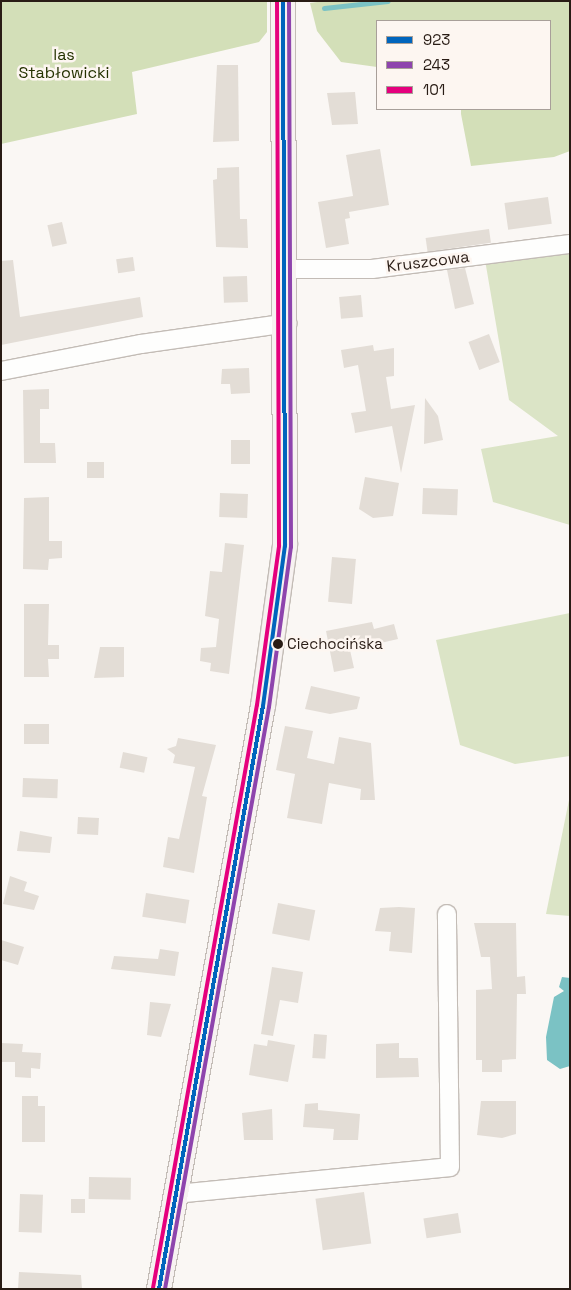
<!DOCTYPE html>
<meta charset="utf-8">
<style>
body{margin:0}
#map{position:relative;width:571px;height:1290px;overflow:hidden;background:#faf7f4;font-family:"Space Grotesk",sans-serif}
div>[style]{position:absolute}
.green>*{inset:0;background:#dbe4c6}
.forest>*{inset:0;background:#d3dfb8}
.water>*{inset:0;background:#7bc2c4}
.stream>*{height:5px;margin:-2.5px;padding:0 2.5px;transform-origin:2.5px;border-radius:2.5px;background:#7bc2c4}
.building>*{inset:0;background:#e3ddd6;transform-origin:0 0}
.roads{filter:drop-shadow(1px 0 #c3bcb6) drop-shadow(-1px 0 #c3bcb6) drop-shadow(0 1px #c3bcb6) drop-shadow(0 -1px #c3bcb6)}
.street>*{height:18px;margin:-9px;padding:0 9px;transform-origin:9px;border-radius:9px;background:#fefefd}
.secondary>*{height:24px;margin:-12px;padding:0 12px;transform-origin:12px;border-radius:12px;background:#f7f2f1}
.bus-1>*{height:4px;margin:-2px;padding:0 2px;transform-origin:2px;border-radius:2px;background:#0065bd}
.bus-2>*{height:4px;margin:-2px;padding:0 2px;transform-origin:2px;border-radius:2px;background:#8e44ad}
.bus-3>*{height:4px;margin:-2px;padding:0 2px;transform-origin:2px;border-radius:2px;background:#e5007d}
.dots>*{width:14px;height:14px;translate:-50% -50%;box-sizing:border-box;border:2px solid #fdf6f1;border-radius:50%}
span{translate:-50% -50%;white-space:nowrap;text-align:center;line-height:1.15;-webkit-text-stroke:5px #fdf6f1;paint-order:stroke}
.bus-label{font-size:15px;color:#291c15}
.left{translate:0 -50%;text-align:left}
.park-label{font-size:16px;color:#253200}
.street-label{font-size:16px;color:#291c15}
.frame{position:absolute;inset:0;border:2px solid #291c15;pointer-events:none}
.legend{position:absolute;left:376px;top:20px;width:175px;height:90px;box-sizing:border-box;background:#fdf6f1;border:1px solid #a89f99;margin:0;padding:6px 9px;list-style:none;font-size:15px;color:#291c15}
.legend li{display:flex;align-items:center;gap:10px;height:25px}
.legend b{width:25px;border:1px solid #a89f99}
</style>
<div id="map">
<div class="green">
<div style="clip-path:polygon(570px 254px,570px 525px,493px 502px,481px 449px,558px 436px,509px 400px,485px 260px)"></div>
<div style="clip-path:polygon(570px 613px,570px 756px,515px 764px,460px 745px,436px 640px)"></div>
<div style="clip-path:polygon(570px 795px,570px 916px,546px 914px)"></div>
</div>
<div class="forest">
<div style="clip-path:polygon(1px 1px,267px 1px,267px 32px,259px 42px,132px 72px,137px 114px,1px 144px)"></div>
<div style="clip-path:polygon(324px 1px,570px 1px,570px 151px,554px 157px,471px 166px,461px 114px,461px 109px,550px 109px,550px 21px,377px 21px,377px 67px,341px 62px,317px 31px,310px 3px)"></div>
</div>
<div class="water">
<div style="clip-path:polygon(562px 977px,570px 978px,570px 1066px,560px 1069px,547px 1060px,546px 1037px,554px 997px,564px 991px,559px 987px)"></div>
</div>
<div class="stream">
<div style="left:324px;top:8px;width:64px;rotate:-6.2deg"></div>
</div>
<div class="building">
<div style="clip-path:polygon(217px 65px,238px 65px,239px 141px,213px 142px)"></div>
<div style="clip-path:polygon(355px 92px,358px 124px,332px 125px,327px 93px)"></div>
<div style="clip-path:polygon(380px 149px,389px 205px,349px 212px,350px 218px,345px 219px,349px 244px,326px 248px,318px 202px,353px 196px,346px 155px)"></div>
<div style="clip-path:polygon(239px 167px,240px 219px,247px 219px,248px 248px,216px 247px,213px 180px,217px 179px,217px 168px)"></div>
<div style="left:548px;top:197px;width:27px;height:44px;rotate:82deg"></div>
<div style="left:62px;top:222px;width:22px;height:15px;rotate:77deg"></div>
<div style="left:489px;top:229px;width:14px;height:64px;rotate:82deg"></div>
<div style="left:133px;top:257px;width:14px;height:17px;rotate:82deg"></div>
<div style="clip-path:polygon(13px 260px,20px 317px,140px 297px,143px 317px,1px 345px,1px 261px)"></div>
<div style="clip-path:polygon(465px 268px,474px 304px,455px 309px,447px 270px)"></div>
<div style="left:247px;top:276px;width:26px;height:24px;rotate:88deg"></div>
<div style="left:361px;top:295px;width:22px;height:22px;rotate:85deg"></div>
<div style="left:489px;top:334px;width:30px;height:22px;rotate:69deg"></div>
<div style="clip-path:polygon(373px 345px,374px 351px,394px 348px,394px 376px,386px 377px,391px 409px,415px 405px,401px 473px,392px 426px,355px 433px,354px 426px,351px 413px,366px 411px,358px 365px,344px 368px,341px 350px)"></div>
<div style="clip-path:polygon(249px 368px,250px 393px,231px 394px,230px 384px,221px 384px,222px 369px)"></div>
<div style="clip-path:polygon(49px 389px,49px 409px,40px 409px,40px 443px,55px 443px,56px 463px,24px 463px,23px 390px)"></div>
<div style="clip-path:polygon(425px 398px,438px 416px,443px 440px,424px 444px)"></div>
<div style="left:231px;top:440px;width:19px;height:24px"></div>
<div style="left:87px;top:462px;width:17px;height:16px"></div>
<div style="clip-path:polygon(365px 477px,399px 483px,393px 516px,373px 518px,359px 509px)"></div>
<div style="left:423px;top:488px;width:35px;height:26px;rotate:2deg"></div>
<div style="left:220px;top:493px;width:28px;height:24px;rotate:2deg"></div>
<div style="clip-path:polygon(49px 497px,49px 541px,62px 541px,62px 558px,49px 559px,48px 570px,23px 569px,24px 498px)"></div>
<div style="clip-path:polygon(225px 543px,244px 545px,229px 674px,210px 671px,211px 663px,200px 661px,201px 648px,216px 647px,219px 619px,205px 616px,210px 571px,222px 572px)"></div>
<div style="left:332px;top:557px;width:24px;height:45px;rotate:5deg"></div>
<div style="clip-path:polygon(24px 604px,49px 604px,48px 645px,59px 645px,59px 659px,48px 659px,49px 677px,24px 677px)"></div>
<div style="clip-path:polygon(372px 622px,374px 629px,394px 624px,398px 639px,350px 650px,354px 668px,334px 672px,326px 631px)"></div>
<div style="clip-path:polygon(100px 647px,124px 647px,124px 677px,94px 678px)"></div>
<div style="clip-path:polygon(311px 686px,360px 697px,357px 709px,330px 714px,305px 709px)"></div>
<div style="left:24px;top:724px;width:25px;height:20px"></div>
<div style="clip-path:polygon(285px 726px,313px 731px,307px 758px,334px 764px,339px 737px,371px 743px,375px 800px,360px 800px,361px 789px,329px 783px,322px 824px,287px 818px,295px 774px,276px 770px)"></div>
<div style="clip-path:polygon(178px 738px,216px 745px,202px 796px,207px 797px,194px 873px,163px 867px,168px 837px,179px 839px,195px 767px,173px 763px,175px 755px,167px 749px,176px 746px)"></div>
<div style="left:123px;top:752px;width:25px;height:16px;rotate:12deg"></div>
<div style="left:23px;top:778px;width:35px;height:19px;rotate:2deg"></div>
<div style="left:78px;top:817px;width:21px;height:17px;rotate:3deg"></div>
<div style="clip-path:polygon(20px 831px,52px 837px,50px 853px,17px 851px)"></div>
<div style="clip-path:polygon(10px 876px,27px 882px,24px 891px,39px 896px,34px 910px,3px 904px)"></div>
<div style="left:146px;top:893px;width:44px;height:24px;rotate:9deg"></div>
<div style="left:278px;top:903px;width:38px;height:31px;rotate:11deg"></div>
<div style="clip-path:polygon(399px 907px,415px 908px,412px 953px,389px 951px,391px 932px,375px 931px,380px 908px)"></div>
<div style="clip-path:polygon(474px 923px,516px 923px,517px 977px,525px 976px,526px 994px,517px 994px,516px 1059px,502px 1060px,502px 1072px,482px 1072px,482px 1060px,476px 1060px,476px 990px,492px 989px,490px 957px,481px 957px)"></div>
<div style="clip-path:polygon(1px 940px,24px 947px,18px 965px,1px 960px)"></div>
<div style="clip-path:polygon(160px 949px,179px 952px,175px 976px,111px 969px,114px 956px,158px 959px)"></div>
<div style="clip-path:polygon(272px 967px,303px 972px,298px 1003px,280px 1000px,273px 1036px,261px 1034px)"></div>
<div style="clip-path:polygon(150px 1002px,171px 1004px,161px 1037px,147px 1035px)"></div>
<div style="left:314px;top:1034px;width:13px;height:24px;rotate:4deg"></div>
<div style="clip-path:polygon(268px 1040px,295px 1045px,288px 1082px,249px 1075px,254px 1044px,267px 1046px)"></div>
<div style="clip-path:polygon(1px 1043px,23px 1044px,22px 1052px,41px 1053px,40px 1069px,31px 1068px,31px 1078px,15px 1077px,15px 1062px,1px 1062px)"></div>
<div style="clip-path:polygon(399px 1043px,399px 1058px,418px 1058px,419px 1077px,376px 1078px,376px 1044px)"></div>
<div style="clip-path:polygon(22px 1096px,38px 1096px,38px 1106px,45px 1106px,45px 1142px,22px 1142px)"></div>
<div style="clip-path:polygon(481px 1101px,516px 1101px,516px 1134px,502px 1138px,477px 1135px)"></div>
<div style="clip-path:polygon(318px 1103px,318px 1110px,360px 1114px,358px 1140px,333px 1140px,334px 1129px,303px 1127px,305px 1104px)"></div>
<div style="clip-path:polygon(272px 1109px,273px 1140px,244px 1140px,242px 1113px)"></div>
<div style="left:89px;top:1177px;width:42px;height:22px;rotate:1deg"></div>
<div style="left:364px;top:1192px;width:52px;height:49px;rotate:82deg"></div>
<div style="left:20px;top:1194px;width:23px;height:38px;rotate:2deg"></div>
<div style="left:71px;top:1199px;width:14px;height:14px"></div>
<div style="left:458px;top:1213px;width:20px;height:35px;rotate:81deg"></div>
<div style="clip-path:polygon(19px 1272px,81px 1275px,82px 1289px,18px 1289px)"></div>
</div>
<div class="roads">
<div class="street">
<div style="left:286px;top:269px;width:86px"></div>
<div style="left:372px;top:269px;width:200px;rotate:-7.2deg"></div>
<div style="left:1px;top:371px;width:143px;rotate:-10.9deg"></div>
<div style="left:141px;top:344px;width:148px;rotate:-8.1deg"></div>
<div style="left:176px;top:1194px;width:275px;rotate:-5.6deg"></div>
<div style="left:450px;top:1167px;width:253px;rotate:-90.7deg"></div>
</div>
<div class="secondary">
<div style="left:159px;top:1289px;width:592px;rotate:-79.89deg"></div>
<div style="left:263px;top:706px;width:162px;rotate:-82.2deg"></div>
<div style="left:285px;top:546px;width:545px;rotate:-90.21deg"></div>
</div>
</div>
<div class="bus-1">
<div style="left:159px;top:1289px;width:592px;rotate:-79.89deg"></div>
<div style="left:263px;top:706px;width:162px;rotate:-82.2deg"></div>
<div style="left:285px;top:546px;width:545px;rotate:-90.21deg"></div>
</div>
<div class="bus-2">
<div style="left:165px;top:1289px;width:591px;rotate:-79.87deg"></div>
<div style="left:269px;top:707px;width:162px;rotate:-82.2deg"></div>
<div style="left:291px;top:547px;width:546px;rotate:-90.21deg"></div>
</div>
<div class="bus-3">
<div style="left:153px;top:1288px;width:592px;rotate:-79.89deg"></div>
<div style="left:257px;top:705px;width:161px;rotate:-82.1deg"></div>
<div style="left:279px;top:546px;width:545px;rotate:-90.21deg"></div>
</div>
<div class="dots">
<div style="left:278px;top:644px;background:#291c15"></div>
</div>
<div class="bus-label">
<span class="left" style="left:287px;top:644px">Ciechocińska</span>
</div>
<div class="park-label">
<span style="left:64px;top:64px">las<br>Stabłowicki</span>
</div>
<div class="street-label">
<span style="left:428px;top:262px;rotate:-7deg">Kruszcowa</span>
</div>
<div class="frame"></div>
<ul class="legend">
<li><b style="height:6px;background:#0065bd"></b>923</li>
<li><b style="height:6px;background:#8e44ad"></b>243</li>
<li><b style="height:6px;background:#e5007d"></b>101</li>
</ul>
</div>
